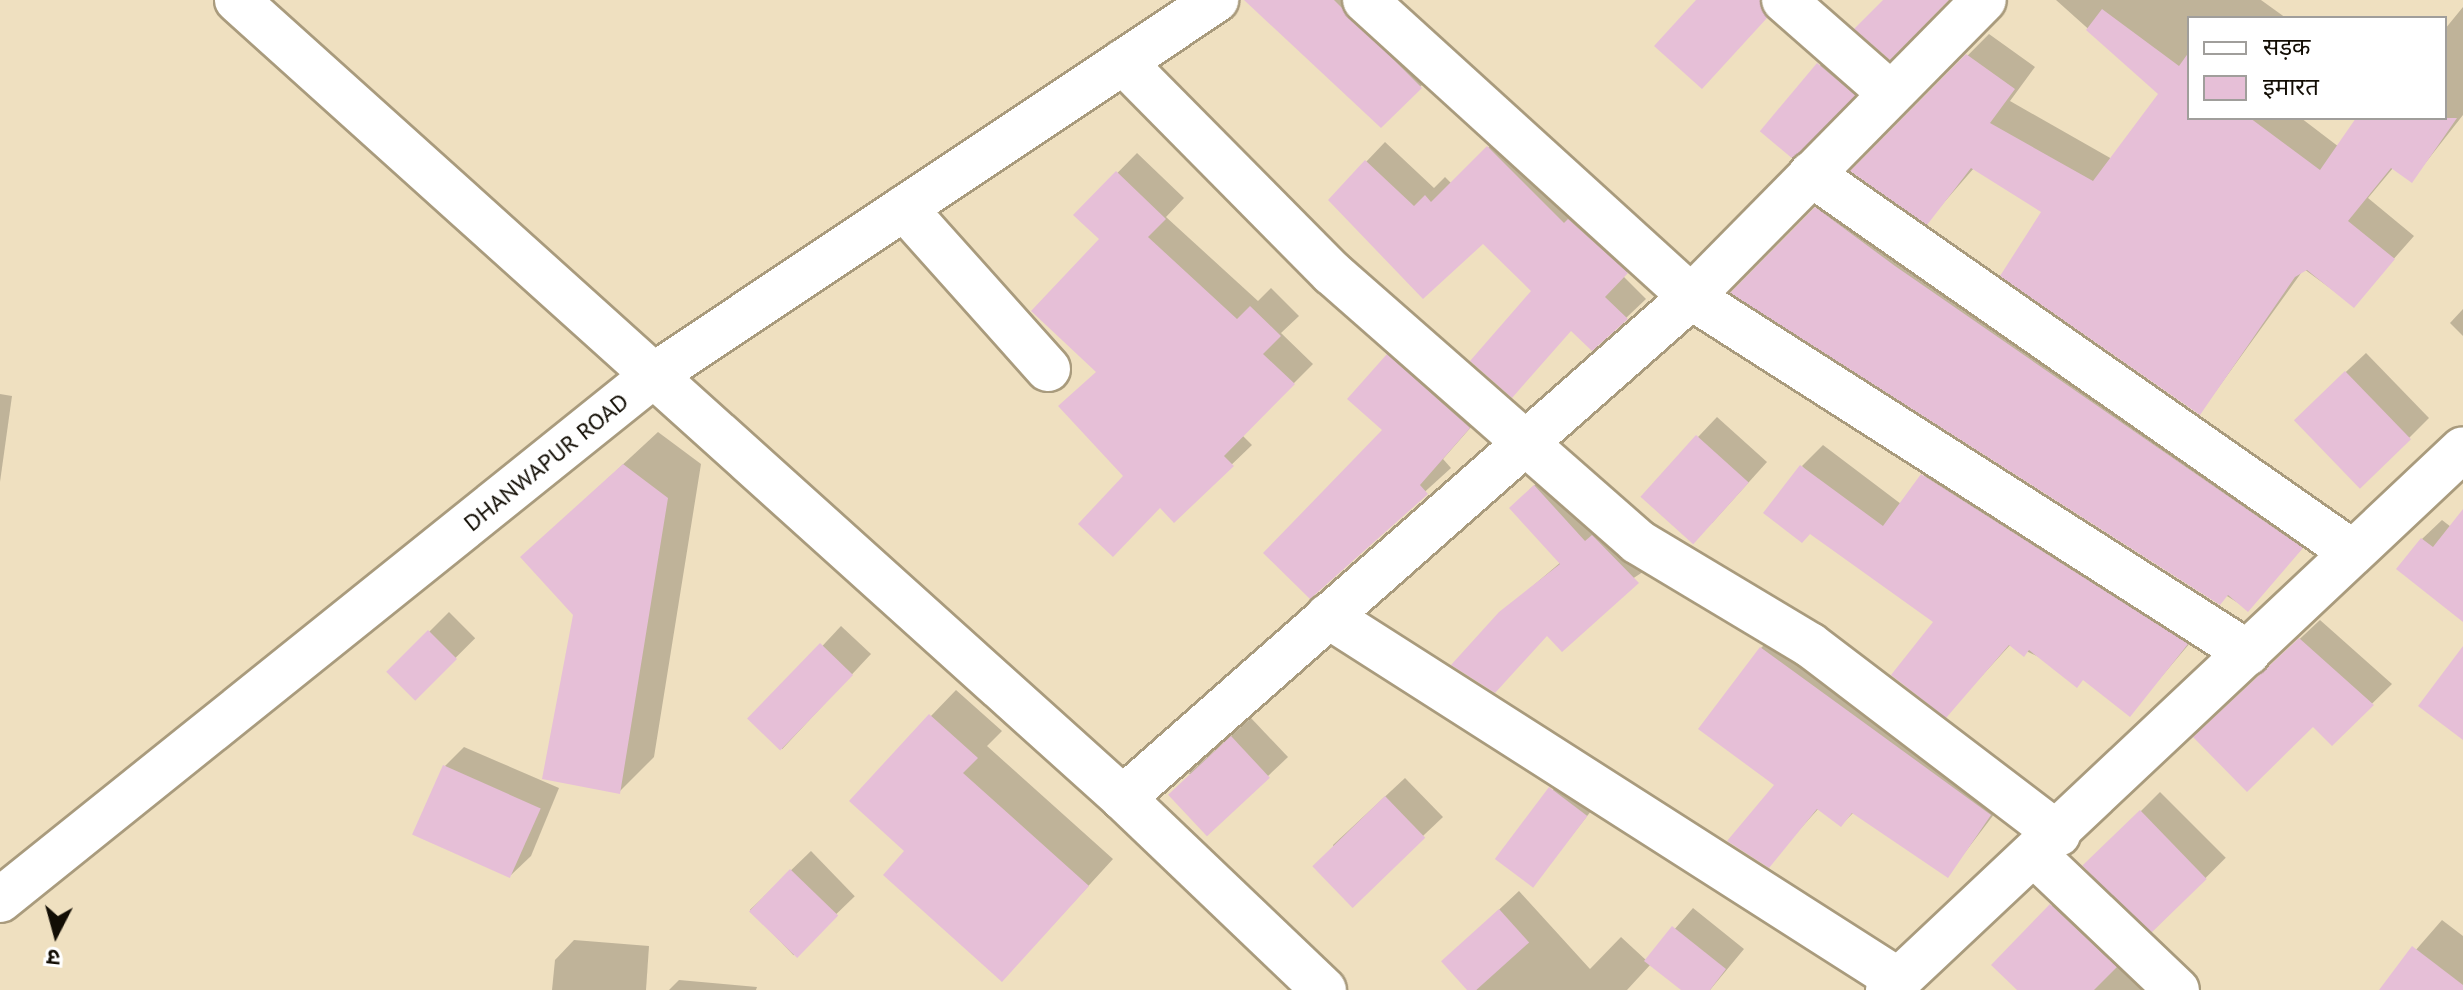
<!DOCTYPE html>
<meta charset="utf-8">
<style>
body{margin:0}
#map{position:relative;width:2463px;height:990px;overflow:hidden;background:#efe0c0;font-family:"PT Sans","Noto Sans Devanagari",sans-serif}
div>[style]{position:absolute}
.shadow>*{inset:0;background:#0003;transform-origin:0 0}
.building>*{inset:0;background:#e6bfd7;transform-origin:0 0}
.roads{filter:drop-shadow(2px 0 #a99b7d) drop-shadow(-2px 0 #a99b7d) drop-shadow(0 2px #a99b7d) drop-shadow(0 -2px #a99b7d)}
.minor>*{height:44px;margin:-22px;padding:0 22px;transform-origin:22px;border-radius:22px;background:#fff}
span{translate:-50% -50%;white-space:nowrap;text-align:center;line-height:1.15;-webkit-text-stroke:6px #fff;paint-order:stroke}
.street-label{font-size:24px;color:#120d04}
.legend{position:absolute;left:2187px;top:16px;width:260px;height:104px;box-sizing:border-box;background:#fff;border:2px solid #a09e9b;margin:0;padding:10px 14px;list-style:none;font-size:24px;color:#120d04}
.legend li{display:flex;align-items:center;gap:16px;height:40px}
.legend b{width:40px;border:2px solid #a09e9b}
.north{position:absolute;left:16px;top:894px;width:80px;height:80px;-webkit-text-stroke:6px #fff;paint-order:stroke;rotate:186deg;font-size:22px;font-weight:700;line-height:32px;text-align:center;color:#120d04}
.north::after{content:'';display:block;margin:auto;width:28px;height:36px;background:#120d04;clip-path:polygon(50% 0,100% 100%,50% 72%,0 100%)}
</style>
<div id="map">
<div class="shadow">
<div style="clip-path:polygon(1274px 0,1371px 0,1438px 69px,1381px 126px)"></div>
<div style="clip-path:polygon(2056px 0,2261px 0,2286px 18px,2189px 18px,2189px 118px,2301px 118px,2339px 147px,2359px 118px,2445px 118px,2445px 29px,2463px 7px,2463px 115px,2412px 180px,2393px 168px,2368px 198px,2414px 236px,2353px 305px,2304px 269px,2200px 413px,2044px 212px,1974px 168px,1927px 222px,1853px 171px,1989px 34px,2035px 67px,2010px 101px,2112px 159px,2161px 94px)"></div>
<div style="left:1838px;top:45px;width:46px;height:115px;rotate:41deg"></div>
<div style="clip-path:polygon(1508px 128px,1646px 253px,1623px 276px,1646px 299px,1626px 318px,1533px 291px,1483px 242px,1423px 297px,1366px 162px,1385px 142px,1434px 188px,1445px 177px,1452px 184px)"></div>
<div style="clip-path:polygon(1137px 153px,1184px 198px,1166px 217px,1258px 301px,1271px 288px,1299px 316px,1281px 333px,1313px 364px,1242px 435px,1252px 445px,1174px 520px,1126px 476px,1098px 371px,1102px 239px,1076px 215px)"></div>
<div style="clip-path:polygon(1838px 187px,2322px 526px,2248px 609px,1734px 292px)"></div>
<div style="clip-path:polygon(2463px 309px,2463px 336px,2450px 323px)"></div>
<div style="clip-path:polygon(1413px 331px,1493px 402px,1443px 459px,1451px 468px,1310px 596px,1385px 430px,1388px 356px)"></div>
<div style="clip-path:polygon(2366px 353px,2429px 418px,2409px 438px,2316px 400px)"></div>
<div style="clip-path:polygon(0 394px,12px 396px,0 482px)"></div>
<div style="clip-path:polygon(1717px 417px,1767px 462px,1712px 523px,1642px 496px)"></div>
<div style="clip-path:polygon(658px 432px,701px 464px,654px 757px,620px 791px,575px 615px,523px 557px)"></div>
<div style="clip-path:polygon(1823px 445px,1901px 504px,1944px 454px,2207px 623px,2129px 715px,2084px 678px,2011px 644px,1946px 715px,1936px 621px,1802px 466px)"></div>
<div style="clip-path:polygon(1553px 469px,1655px 564px,1548px 634px,1501px 613px,1561px 562px,1529px 490px)"></div>
<div style="clip-path:polygon(2463px 512px,2463px 619px,2422px 539px,2442px 520px,2451px 527px)"></div>
<div style="left:449px;top:612px;width:37px;height:84px;rotate:45deg"></div>
<div style="clip-path:polygon(2320px 620px,2392px 684px,2332px 743px,2313px 724px,2215px 718px)"></div>
<div style="left:841px;top:626px;width:41px;height:130px;rotate:43deg"></div>
<div style="clip-path:polygon(1783px 626px,2011px 792px,1947px 876px,1854px 812px,1841px 825px,1819px 808px,1768px 865px,1777px 784px,1761px 648px)"></div>
<div style="clip-path:polygon(956px 690px,1002px 731px,987px 746px,1113px 859px,1027px 953px,907px 851px,931px 716px)"></div>
<div style="clip-path:polygon(1251px 718px,1288px 757px,1268px 776px,1188px 774px)"></div>
<div style="clip-path:polygon(464px 747px,559px 788px,531px 856px,511px 875px,445px 766px)"></div>
<div style="left:1570px;top:768px;width:43px;height:116px;rotate:38deg"></div>
<div style="clip-path:polygon(1405px 778px,1443px 817px,1351px 904px,1333px 845px)"></div>
<div style="left:2160px;top:792px;width:93px;height:105px;rotate:45deg"></div>
<div style="left:811px;top:851px;width:63px;height:85px;rotate:46deg"></div>
<div style="clip-path:polygon(2075px 882px,2170px 990px,2020px 990px,1994px 965px)"></div>
<div style="clip-path:polygon(1519px 891px,1590px 969px,1621px 937px,1647px 961px,1693px 908px,1744px 949px,1710px 990px,1685px 990px,1651px 964px,1627px 990px,1470px 990px,1444px 961px)"></div>
<div style="clip-path:polygon(2442px 920px,2463px 936px,2463px 990px,2381px 990px)"></div>
<div style="clip-path:polygon(574px 940px,649px 946px,646px 990px,552px 990px,555px 960px)"></div>
<div style="clip-path:polygon(679px 980px,757px 987px,756px 990px,669px 990px)"></div>
</div>
<div class="building">
<div style="clip-path:polygon(1244px 0,1334px 0,1422px 88px,1381px 128px)"></div>
<div style="clip-path:polygon(1696px 0,1760px 0,1767px 18px,1702px 89px,1654px 46px)"></div>
<div style="clip-path:polygon(1883px 0,1949px 0,1890px 60px,1854px 29px)"></div>
<div style="clip-path:polygon(2102px 9px,2179px 66px,2189px 52px,2189px 118px,2250px 118px,2320px 170px,2356px 118px,2457px 118px,2412px 183px,2391px 168px,2348px 221px,2395px 259px,2354px 308px,2307px 270px,2295px 277px,2200px 415px,2000px 276px,2041px 212px,1971px 168px,1927px 225px,1850px 171px,1966px 54px,2015px 89px,1990px 123px,2093px 181px,2158px 94px,2086px 30px)"></div>
<div style="left:1817px;top:63px;width:50px;height:89px;rotate:40deg"></div>
<div style="clip-path:polygon(1487px 146px,1564px 223px,1568px 219px,1628px 273px,1605px 297px,1628px 319px,1592px 351px,1571px 331px,1512px 398px,1470px 361px,1531px 291px,1483px 244px,1423px 299px,1328px 200px,1365px 160px,1414px 206px,1425px 195px,1431px 202px)"></div>
<div style="clip-path:polygon(1116px 171px,1166px 219px,1148px 237px,1237px 319px,1250px 306px,1281px 336px,1263px 354px,1295px 384px,1224px 456px,1234px 466px,1174px 523px,1160px 508px,1113px 557px,1078px 524px,1123px 476px,1058px 406px,1096px 372px,1031px 311px,1099px 239px,1073px 215px)"></div>
<div style="clip-path:polygon(1815px 207px,1895px 266px,2303px 548px,2248px 612px,2228px 595px,2220px 605px,1730px 293px)"></div>
<div style="clip-path:polygon(1387px 354px,1470px 428px,1420px 485px,1428px 494px,1310px 599px,1263px 553px,1382px 430px,1347px 399px)"></div>
<div style="left:2345px;top:371px;width:95px;height:71px;rotate:46deg"></div>
<div style="left:1696px;top:435px;width:71px;height:83px;rotate:42deg"></div>
<div style="clip-path:polygon(623px 464px,668px 498px,620px 794px,542px 779px,573px 615px,520px 557px)"></div>
<div style="clip-path:polygon(1800px 465px,1883px 526px,1921px 474px,2188px 644px,2130px 717px,2083px 680px,2077px 688px,2029px 650px,2024px 657px,2009px 645px,1946px 718px,1891px 675px,1933px 622px,1810px 534px,1802px 543px,1763px 513px)"></div>
<div style="clip-path:polygon(1534px 485px,1585px 541px,1592px 535px,1639px 583px,1562px 652px,1547px 636px,1495px 693px,1451px 665px,1499px 612px,1560px 564px,1509px 508px)"></div>
<div style="clip-path:polygon(2463px 509px,2463px 622px,2396px 569px,2421px 538px,2433px 547px)"></div>
<div style="left:428px;top:630px;width:41px;height:59px;rotate:45deg"></div>
<div style="clip-path:polygon(2299px 638px,2374px 705px,2332px 746px,2313px 727px,2247px 792px,2193px 737px)"></div>
<div style="left:820px;top:643px;width:46px;height:105px;rotate:44deg"></div>
<div style="clip-path:polygon(2463px 646px,2463px 740px,2418px 706px)"></div>
<div style="clip-path:polygon(1760px 647px,1991px 815px,1948px 878px,1852px 813px,1841px 827px,1817px 809px,1769px 868px,1727px 841px,1774px 785px,1698px 729px)"></div>
<div style="clip-path:polygon(929px 714px,978px 758px,963px 773px,1089px 886px,1002px 982px,883px 875px,904px 851px,849px 801px)"></div>
<div style="left:1231px;top:736px;width:57px;height:86px;rotate:47deg"></div>
<div style="left:443px;top:765px;width:107px;height:76px;rotate:24deg"></div>
<div style="left:1549px;top:787px;width:48px;height:90px;rotate:37deg"></div>
<div style="left:1385px;top:796px;width:58px;height:101px;rotate:46deg"></div>
<div style="left:2140px;top:810px;width:96px;height:80px;rotate:46deg"></div>
<div style="left:790px;top:869px;width:67px;height:59px;rotate:44deg"></div>
<div style="clip-path:polygon(2050px 904px,2117px 967px,2094px 990px,2017px 990px,1991px 965px)"></div>
<div style="left:1499px;top:909px;width:45px;height:78px;rotate:48deg"></div>
<div style="clip-path:polygon(1672px 926px,1726px 969px,1710px 990px,1681px 990px,1644px 961px)"></div>
<div style="clip-path:polygon(2412px 946px,2463px 985px,2463px 990px,2379px 990px)"></div>
</div>
<div class="roads">
<div class="minor">
<div style="left:237px;top:0;width:1192px;rotate:42.01deg"></div>
<div style="left:1123px;top:798px;width:278px;rotate:43.7deg"></div>
<div style="left:1365px;top:0;width:441px;rotate:42.3deg"></div>
<div style="left:1691px;top:297px;width:661px;rotate:32.58deg"></div>
<div style="left:1784px;top:0;width:141px;rotate:41.3deg"></div>
<div style="left:1123px;top:62px;width:297px;rotate:45.3deg"></div>
<div style="left:1332px;top:273px;width:407px;rotate:41.3deg"></div>
<div style="left:1638px;top:542px;width:200px;rotate:30.9deg"></div>
<div style="left:1810px;top:645px;width:312px;rotate:37.3deg"></div>
<div style="left:1811px;top:174px;width:660px;rotate:34.94deg"></div>
<div style="left:904px;top:208px;width:216px;rotate:48.2deg"></div>
<div style="left:1328px;top:616px;width:676px;rotate:32.56deg"></div>
<div style="left:1123px;top:798px;width:757px;rotate:-41.41deg"></div>
<div style="left:1691px;top:297px;width:417px;rotate:-45.4deg"></div>
<div style="left:2035px;top:855px;width:196px;rotate:43.6deg"></div>
<div style="left:0;top:900px;width:839px;rotate:-38.76deg"></div>
<div style="left:654px;top:375px;width:676px;rotate:-33.71deg"></div>
<div style="left:1888px;top:990px;width:789px;rotate:-43.25deg"></div>
</div>
</div>
<div class="street-label">
<span style="left:546px;top:462px;rotate:-39deg">DHANWAPUR ROAD</span>
</div>
<ul class="legend">
<li><b style="height:10px;background:#fff"></b>सड़क</li>
<li><b style="height:22px;background:#e6bfd7"></b>इमारत</li>
</ul>
<div class="north">उ</div>
</div>
